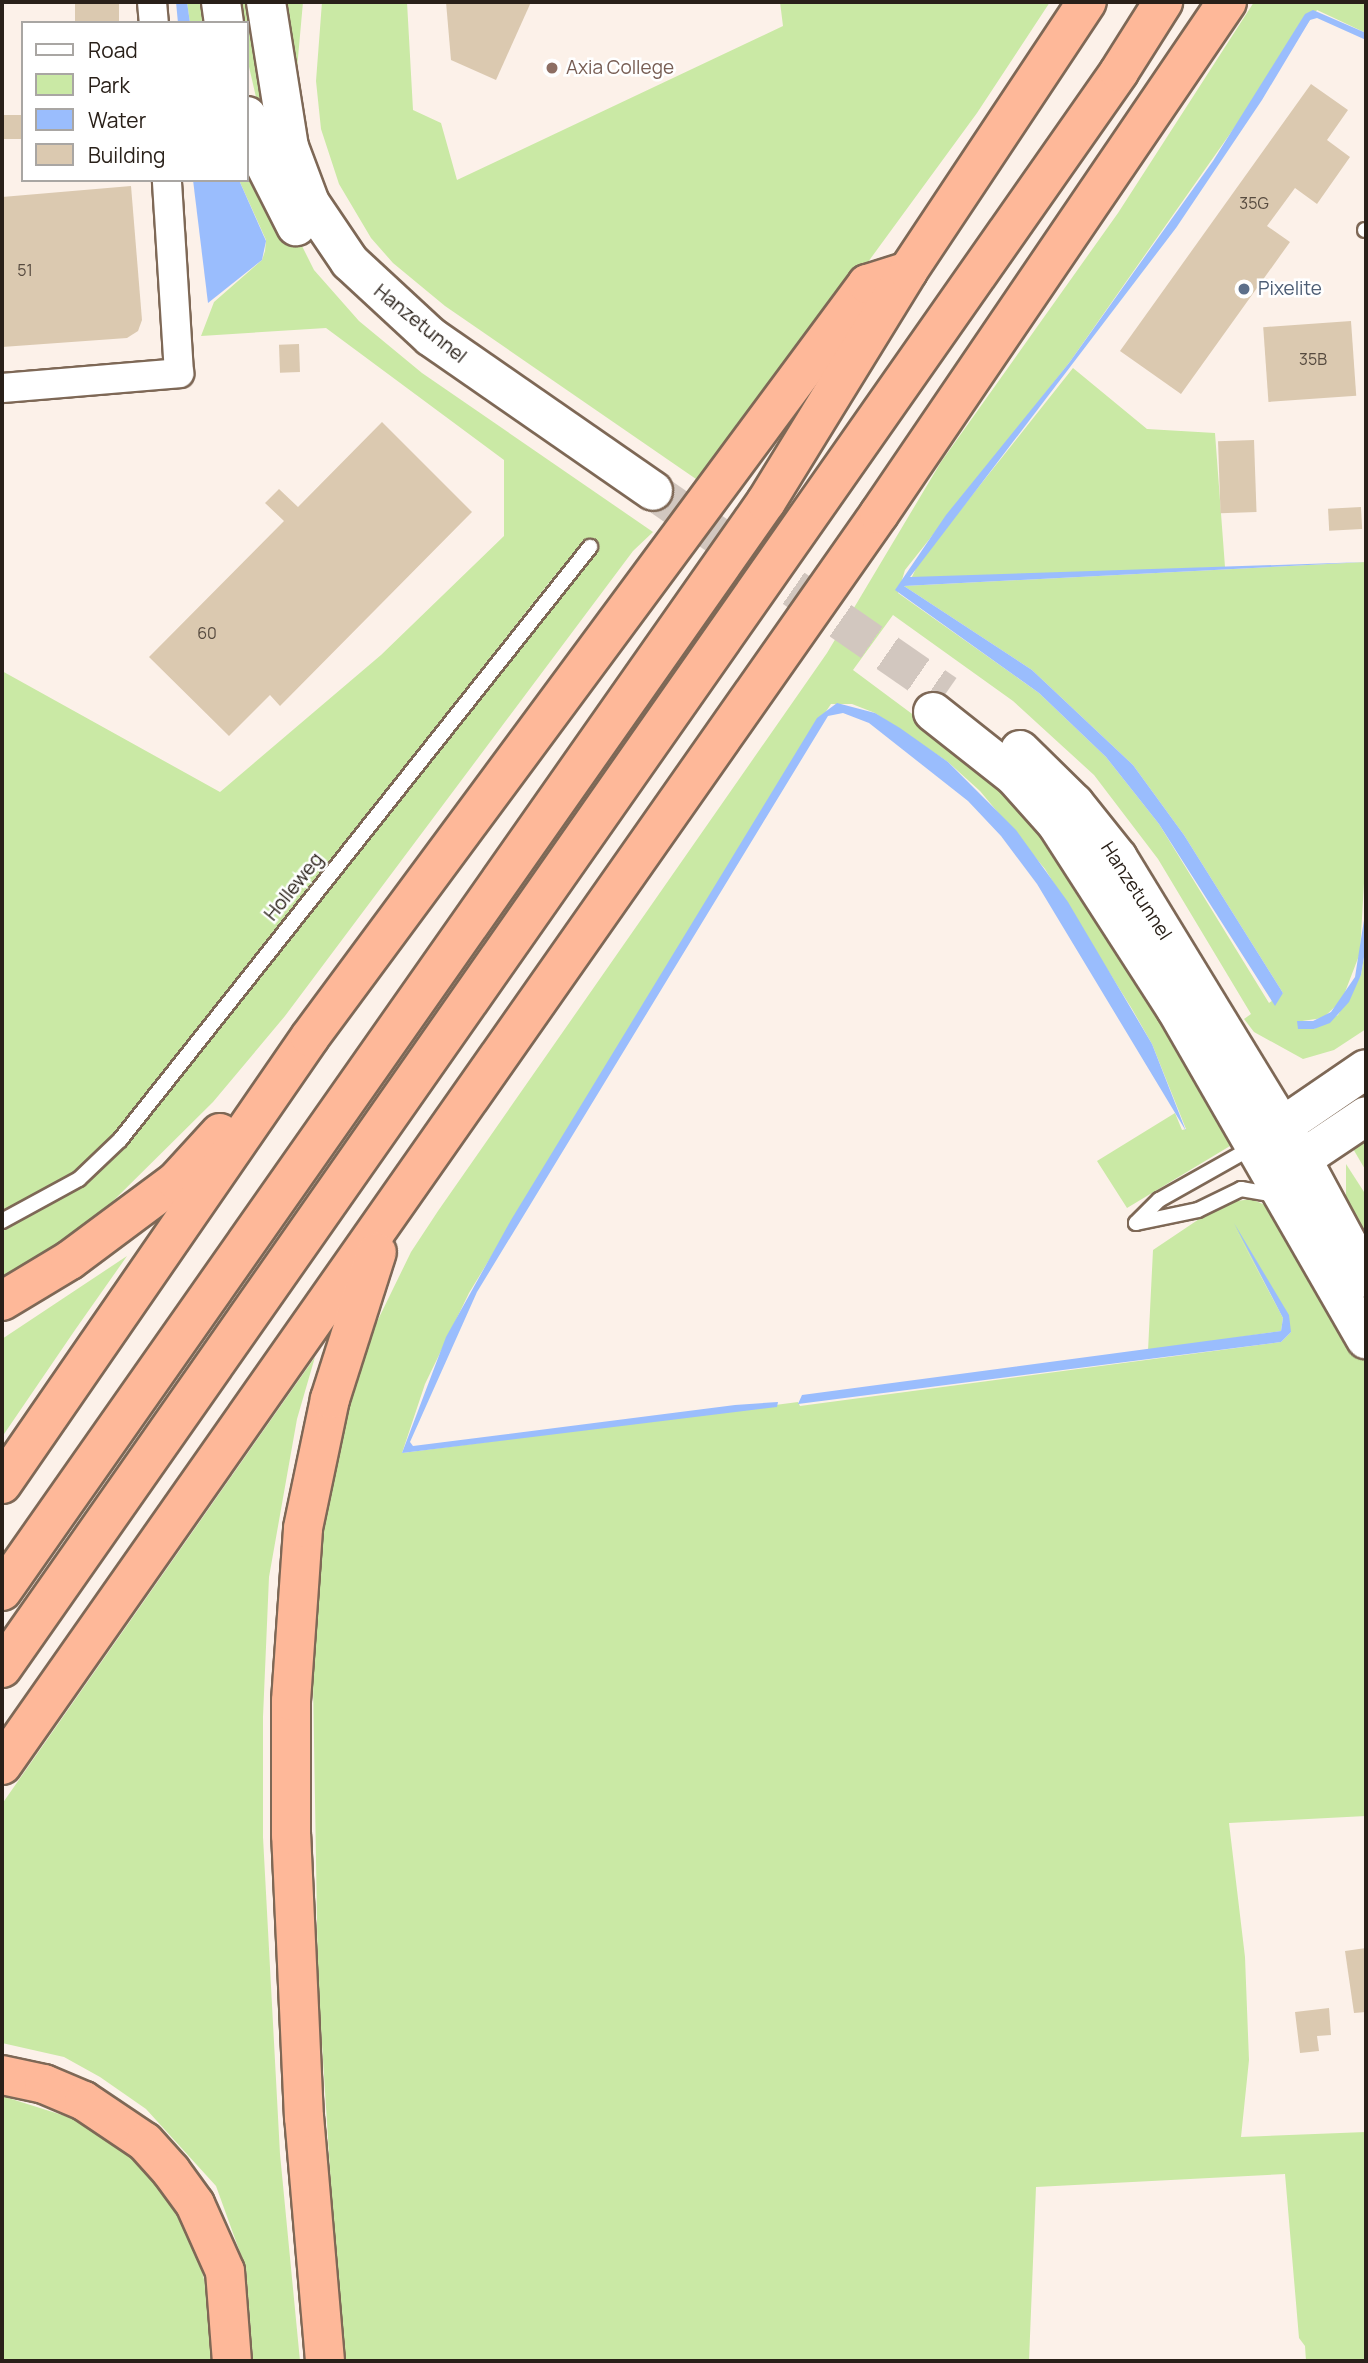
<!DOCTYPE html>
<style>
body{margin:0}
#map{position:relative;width:1368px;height:2363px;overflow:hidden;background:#fcf1e9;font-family:Manrope,sans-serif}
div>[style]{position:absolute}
.green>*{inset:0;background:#cae9a5}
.water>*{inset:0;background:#9abdfd}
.building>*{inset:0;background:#dbc9b0;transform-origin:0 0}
.secondary-tunnel>*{height:38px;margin-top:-19px;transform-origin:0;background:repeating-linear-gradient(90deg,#d2c7bf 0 38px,transparent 0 57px)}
.roads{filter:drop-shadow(2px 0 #7e6856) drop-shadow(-2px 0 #7e6856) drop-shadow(0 2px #7e6856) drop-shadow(0 -2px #7e6856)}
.lane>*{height:14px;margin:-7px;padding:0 7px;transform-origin:7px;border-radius:7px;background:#fff}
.street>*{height:28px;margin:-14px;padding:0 14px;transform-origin:14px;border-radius:14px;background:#fff}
.secondary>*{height:38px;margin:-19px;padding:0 19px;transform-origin:19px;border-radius:19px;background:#fff}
.highway>*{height:38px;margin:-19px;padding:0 19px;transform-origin:19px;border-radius:19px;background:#feb899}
.dots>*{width:19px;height:19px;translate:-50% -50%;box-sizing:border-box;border:4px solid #fff;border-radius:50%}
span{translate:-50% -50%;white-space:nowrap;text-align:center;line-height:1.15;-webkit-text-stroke:5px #fff;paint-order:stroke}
.number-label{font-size:16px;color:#564a3f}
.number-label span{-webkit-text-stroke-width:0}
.education-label{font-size:19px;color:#785e54}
.left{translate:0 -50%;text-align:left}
.service-label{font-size:19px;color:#4e5e75}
.street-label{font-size:19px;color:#292019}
.frame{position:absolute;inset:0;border:4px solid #292019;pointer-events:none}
.legend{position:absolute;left:21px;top:21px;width:228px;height:161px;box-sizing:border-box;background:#fff;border:2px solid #a9a6a3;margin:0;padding:9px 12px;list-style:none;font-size:21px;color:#292019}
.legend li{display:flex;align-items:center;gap:14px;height:35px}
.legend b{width:35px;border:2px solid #a9a6a3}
</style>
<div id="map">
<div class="green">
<div style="clip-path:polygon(187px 2px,208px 2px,213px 23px,190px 23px)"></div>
<div style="clip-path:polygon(235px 2px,253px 2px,270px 115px,258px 106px,247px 58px,247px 23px,239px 23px)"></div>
<div style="clip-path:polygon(278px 2px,303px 2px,296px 80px,317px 197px)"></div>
<div style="clip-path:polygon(322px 2px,407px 2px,413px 110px,441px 123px,457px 180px,783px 26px,780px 2px,1050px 2px,977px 113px,830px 314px,696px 479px,445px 306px,393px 263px,371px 238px,339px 184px,321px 129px,316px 81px)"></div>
<div style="clip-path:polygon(1254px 2px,1366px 2px,1366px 33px,1317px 10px,1069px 363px,905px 570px,898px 593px,1039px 693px,1106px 757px,1159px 824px,1269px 1003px,1283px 993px,1184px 835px,1133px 765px,1032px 670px,904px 586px,1366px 562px,1366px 848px,1360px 953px,1342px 1000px,1323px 1018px,1302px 1021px,1314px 1029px,1338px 1015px,1361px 975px,1366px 945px,1366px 1029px,1334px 1050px,1303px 1059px,1254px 1032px,1244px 1019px,1251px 1014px,1158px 859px,1094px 775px,1013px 701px,893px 615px,853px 670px,970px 757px,1044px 835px,1240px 1140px,1127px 1208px,1097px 1161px,1175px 1113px,1182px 1130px,1186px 1129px,1152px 1044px,1132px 1009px,1045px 869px,980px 791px,948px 762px,875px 713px,852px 704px,831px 704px,779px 782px,469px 1293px,425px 1384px,402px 1453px,798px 1402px,800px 1406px,1281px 1342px,1291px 1332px,1233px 1224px,1283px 1318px,1281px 1331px,1148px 1351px,1153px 1250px,1223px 1203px,1251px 1199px,1270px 1207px,1348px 1324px,1366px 1359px,1366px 1816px,1229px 1823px,1245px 1957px,1249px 2060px,1241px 2137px,1366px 2132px,1366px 2361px,1306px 2361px,1305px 2346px,1299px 2338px,1285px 2174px,1036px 2187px,1029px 2361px,342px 2361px,318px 1980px,313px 1681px,321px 1539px,335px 1453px,372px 1332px,411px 1252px,438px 1211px,827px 653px,941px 462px,1118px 213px)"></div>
<div style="clip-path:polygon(247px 136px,314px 270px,359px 321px,422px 373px,653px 532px,633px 551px,285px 1016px,213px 1102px,105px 1209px,36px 1262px,2px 1279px,2px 1229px,83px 1185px,126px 1144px,571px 579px,559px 570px,114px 1135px,75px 1173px,2px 1213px,2px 671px,220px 792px,381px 655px,504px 536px,504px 460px,326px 328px,201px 336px,214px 302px,262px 260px,265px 251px,266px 240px,239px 180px,247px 180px)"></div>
<div style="clip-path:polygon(1073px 368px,1147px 429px,1215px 433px,1225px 567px,911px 579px,919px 562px)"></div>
<div style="clip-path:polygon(1366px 1128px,1366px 1171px,1352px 1147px)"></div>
<div style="clip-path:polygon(1346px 1164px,1366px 1195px,1366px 1239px,1346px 1197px)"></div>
<div style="clip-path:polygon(127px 1256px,75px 1330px,2px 1437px,2px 1339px)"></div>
<div style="clip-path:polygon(315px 1357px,297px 1419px,269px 1577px,263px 1717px,263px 1837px,280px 2154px,300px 2361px,253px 2361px,246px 2269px,216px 2186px,146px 2109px,100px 2077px,64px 2057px,2px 2043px,2px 1804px)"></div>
<div style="clip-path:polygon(2px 2096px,78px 2120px,129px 2155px,164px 2192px,198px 2256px,210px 2303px,211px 2361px,2px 2361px)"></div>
</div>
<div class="water">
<div style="clip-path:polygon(176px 2px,187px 2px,190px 23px,178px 23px)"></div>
<div style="clip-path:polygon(1313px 10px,1366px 33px,1366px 40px,1317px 18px,1310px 20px,1262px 100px,1176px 228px,910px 577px,1366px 562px,904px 586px,1032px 670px,1133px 765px,1184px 835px,1283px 993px,1275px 1006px,1159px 824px,1106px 757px,1039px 693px,895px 590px,946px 515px,1069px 363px,1213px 161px,1305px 14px)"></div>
<div style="clip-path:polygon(193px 180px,239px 180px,266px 241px,262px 260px,208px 303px)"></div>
<div style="clip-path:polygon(837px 703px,875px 713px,900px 728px,948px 762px,1016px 830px,1068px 902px,1152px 1044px,1186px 1131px,1037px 884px,1001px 836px,968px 801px,869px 723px,843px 713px,828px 716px,477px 1292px,410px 1442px,413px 1446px,735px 1405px,778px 1402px,777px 1407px,402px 1453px,446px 1337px,511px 1220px,817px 718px)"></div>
<div style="clip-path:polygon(1366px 848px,1366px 945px,1361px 975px,1349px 1002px,1330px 1023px,1314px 1029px,1298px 1029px,1297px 1021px,1313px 1021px,1331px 1012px,1355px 977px,1364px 920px)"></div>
<div style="clip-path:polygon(1234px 1223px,1289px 1315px,1291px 1332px,1281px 1342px,798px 1404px,802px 1395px,1281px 1331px,1283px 1318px)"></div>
</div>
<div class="building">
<div style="left:75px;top:2px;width:44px;height:21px"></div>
<div style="clip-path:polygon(446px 2px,531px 2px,496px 80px,451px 60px)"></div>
<div style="clip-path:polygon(1311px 84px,1348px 110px,1327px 140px,1350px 157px,1317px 204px,1295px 188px,1267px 226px,1290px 242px,1181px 394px,1120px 351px)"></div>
<div style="left:23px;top:115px;width:24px;height:21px;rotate:90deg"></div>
<div style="clip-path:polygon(131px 186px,142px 320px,138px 331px,127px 338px,2px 347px,2px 197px)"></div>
<div style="left:1351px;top:321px;width:75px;height:88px;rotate:86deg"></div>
<div style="left:299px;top:344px;width:28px;height:20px;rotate:88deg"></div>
<div style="clip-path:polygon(382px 422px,472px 512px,280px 706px,270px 695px,229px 736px,149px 657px,284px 521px,265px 503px,279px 489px,298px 507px)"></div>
<div style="left:1254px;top:440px;width:72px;height:36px;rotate:88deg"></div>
<div style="left:1361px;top:507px;width:22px;height:33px;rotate:87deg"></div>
<div style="clip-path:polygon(1366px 1948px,1366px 2012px,1354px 2013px,1345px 1951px)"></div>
<div style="clip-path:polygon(1329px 2008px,1331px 2035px,1317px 2036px,1319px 2051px,1300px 2053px,1295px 2012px)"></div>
</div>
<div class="secondary-tunnel">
<div style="left:653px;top:491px;width:356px;rotate:34.7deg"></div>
</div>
<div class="roads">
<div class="lane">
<div style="left:1365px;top:230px;width:1px"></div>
<div style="left:2px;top:1221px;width:88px;rotate:-28.6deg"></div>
<div style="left:79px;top:1179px;width:57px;rotate:-43.6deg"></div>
<div style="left:120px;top:1140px;width:757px;rotate:-51.6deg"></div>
<div style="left:1136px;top:1223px;width:63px;rotate:-11.8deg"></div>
<div style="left:1198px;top:1210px;width:48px;rotate:-26deg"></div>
<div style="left:1241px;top:1189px;width:34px;rotate:10deg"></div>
<div style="left:1136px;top:1223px;width:33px;rotate:-45deg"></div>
<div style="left:1159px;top:1200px;width:108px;rotate:-29.4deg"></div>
</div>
<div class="street">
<div style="left:152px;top:2px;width:21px;rotate:85deg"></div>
<div style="left:2px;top:388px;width:178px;rotate:-4.8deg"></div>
<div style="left:179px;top:373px;width:193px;rotate:-93.6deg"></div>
</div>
<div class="secondary">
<div style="left:221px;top:2px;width:21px;rotate:82deg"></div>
<div style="left:266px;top:2px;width:147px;rotate:81deg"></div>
<div style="left:289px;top:147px;width:60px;rotate:69.4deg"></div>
<div style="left:310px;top:203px;width:71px;rotate:55.9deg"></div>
<div style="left:350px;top:262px;width:110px;rotate:42.8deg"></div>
<div style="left:431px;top:337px;width:270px;rotate:34.7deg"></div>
<div style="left:247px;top:116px;width:41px;rotate:71.6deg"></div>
<div style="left:260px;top:155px;width:80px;rotate:63.1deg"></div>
<div style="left:933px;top:712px;width:105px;rotate:38.4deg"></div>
<div style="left:1015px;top:777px;width:62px;rotate:48.3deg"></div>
<div style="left:1056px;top:823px;width:221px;rotate:57.2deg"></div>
<div style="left:1176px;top:1009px;width:381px;rotate:60.1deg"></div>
<div style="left:1020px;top:750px;width:76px;rotate:44.5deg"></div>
<div style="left:1074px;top:803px;width:70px;rotate:51.3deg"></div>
<div style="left:1118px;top:858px;width:355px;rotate:58.6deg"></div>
<div style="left:1303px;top:1161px;width:133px;rotate:61.7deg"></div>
<div style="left:1261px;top:1141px;width:127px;rotate:-34.4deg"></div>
<div style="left:1281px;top:1173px;width:102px;rotate:-33.8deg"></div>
</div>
<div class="highway">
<div style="left:2px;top:1301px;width:79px;rotate:-31.1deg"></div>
<div style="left:70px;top:1260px;width:132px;rotate:-36.7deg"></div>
<div style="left:176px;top:1181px;width:65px;rotate:-47.5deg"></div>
<div style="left:2px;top:1484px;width:543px;rotate:-55.43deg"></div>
<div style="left:310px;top:1037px;width:937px;rotate:-53.51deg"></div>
<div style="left:867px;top:284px;width:43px;rotate:-17.6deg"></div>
<div style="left:2px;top:1591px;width:1330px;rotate:-54.95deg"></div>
<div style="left:766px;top:502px;width:271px;rotate:-58.4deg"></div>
<div style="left:908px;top:271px;width:323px;rotate:-56.4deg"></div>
<div style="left:2px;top:1668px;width:1948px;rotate:-55.01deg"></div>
<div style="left:1119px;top:72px;width:83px;rotate:-57.8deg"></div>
<div style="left:2px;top:1765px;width:1528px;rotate:-54.97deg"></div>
<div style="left:879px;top:514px;width:619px;rotate:-55.8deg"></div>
<div style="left:2px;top:2075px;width:43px;rotate:12.1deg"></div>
<div style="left:44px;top:2084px;width:43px;rotate:23deg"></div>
<div style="left:84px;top:2101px;width:73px;rotate:33.9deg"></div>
<div style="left:145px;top:2142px;width:39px;rotate:48deg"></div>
<div style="left:171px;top:2171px;width:41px;rotate:54deg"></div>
<div style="left:195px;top:2204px;width:73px;rotate:65.9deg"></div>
<div style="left:225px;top:2271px;width:90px;rotate:85.6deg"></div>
<div style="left:325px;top:2361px;width:244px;rotate:-94.9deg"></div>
<div style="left:304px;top:2118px;width:283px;rotate:-92.6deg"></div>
<div style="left:291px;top:1835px;width:134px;rotate:-90deg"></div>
<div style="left:291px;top:1701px;width:173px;rotate:-86deg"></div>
<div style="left:303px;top:1528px;width:132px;rotate:-78.2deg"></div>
<div style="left:330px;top:1399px;width:154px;rotate:-72.3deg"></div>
</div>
</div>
<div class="dots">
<div style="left:552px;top:68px;background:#8d6e63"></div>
<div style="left:1244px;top:289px;background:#5c6f8a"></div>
</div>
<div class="number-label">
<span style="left:1254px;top:203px">35G</span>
<span style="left:25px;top:270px">51</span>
<span style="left:1313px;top:359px">35B</span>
<span style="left:207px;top:633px">60</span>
</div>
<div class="education-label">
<span class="left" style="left:566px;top:68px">Axia College</span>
</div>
<div class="service-label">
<span class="left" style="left:1258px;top:289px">Pixelite</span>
</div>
<div class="street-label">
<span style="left:420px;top:324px;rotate:39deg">Hanzetunnel</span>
<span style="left:294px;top:887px;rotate:-51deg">Holleweg</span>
<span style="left:1136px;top:891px;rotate:57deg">Hanzetunnel</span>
</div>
<div class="frame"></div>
<ul class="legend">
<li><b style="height:9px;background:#fff"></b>Road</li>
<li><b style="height:19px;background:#cae9a5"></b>Park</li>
<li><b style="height:19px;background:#9abdfd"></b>Water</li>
<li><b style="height:19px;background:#dbc9b0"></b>Building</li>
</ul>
</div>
